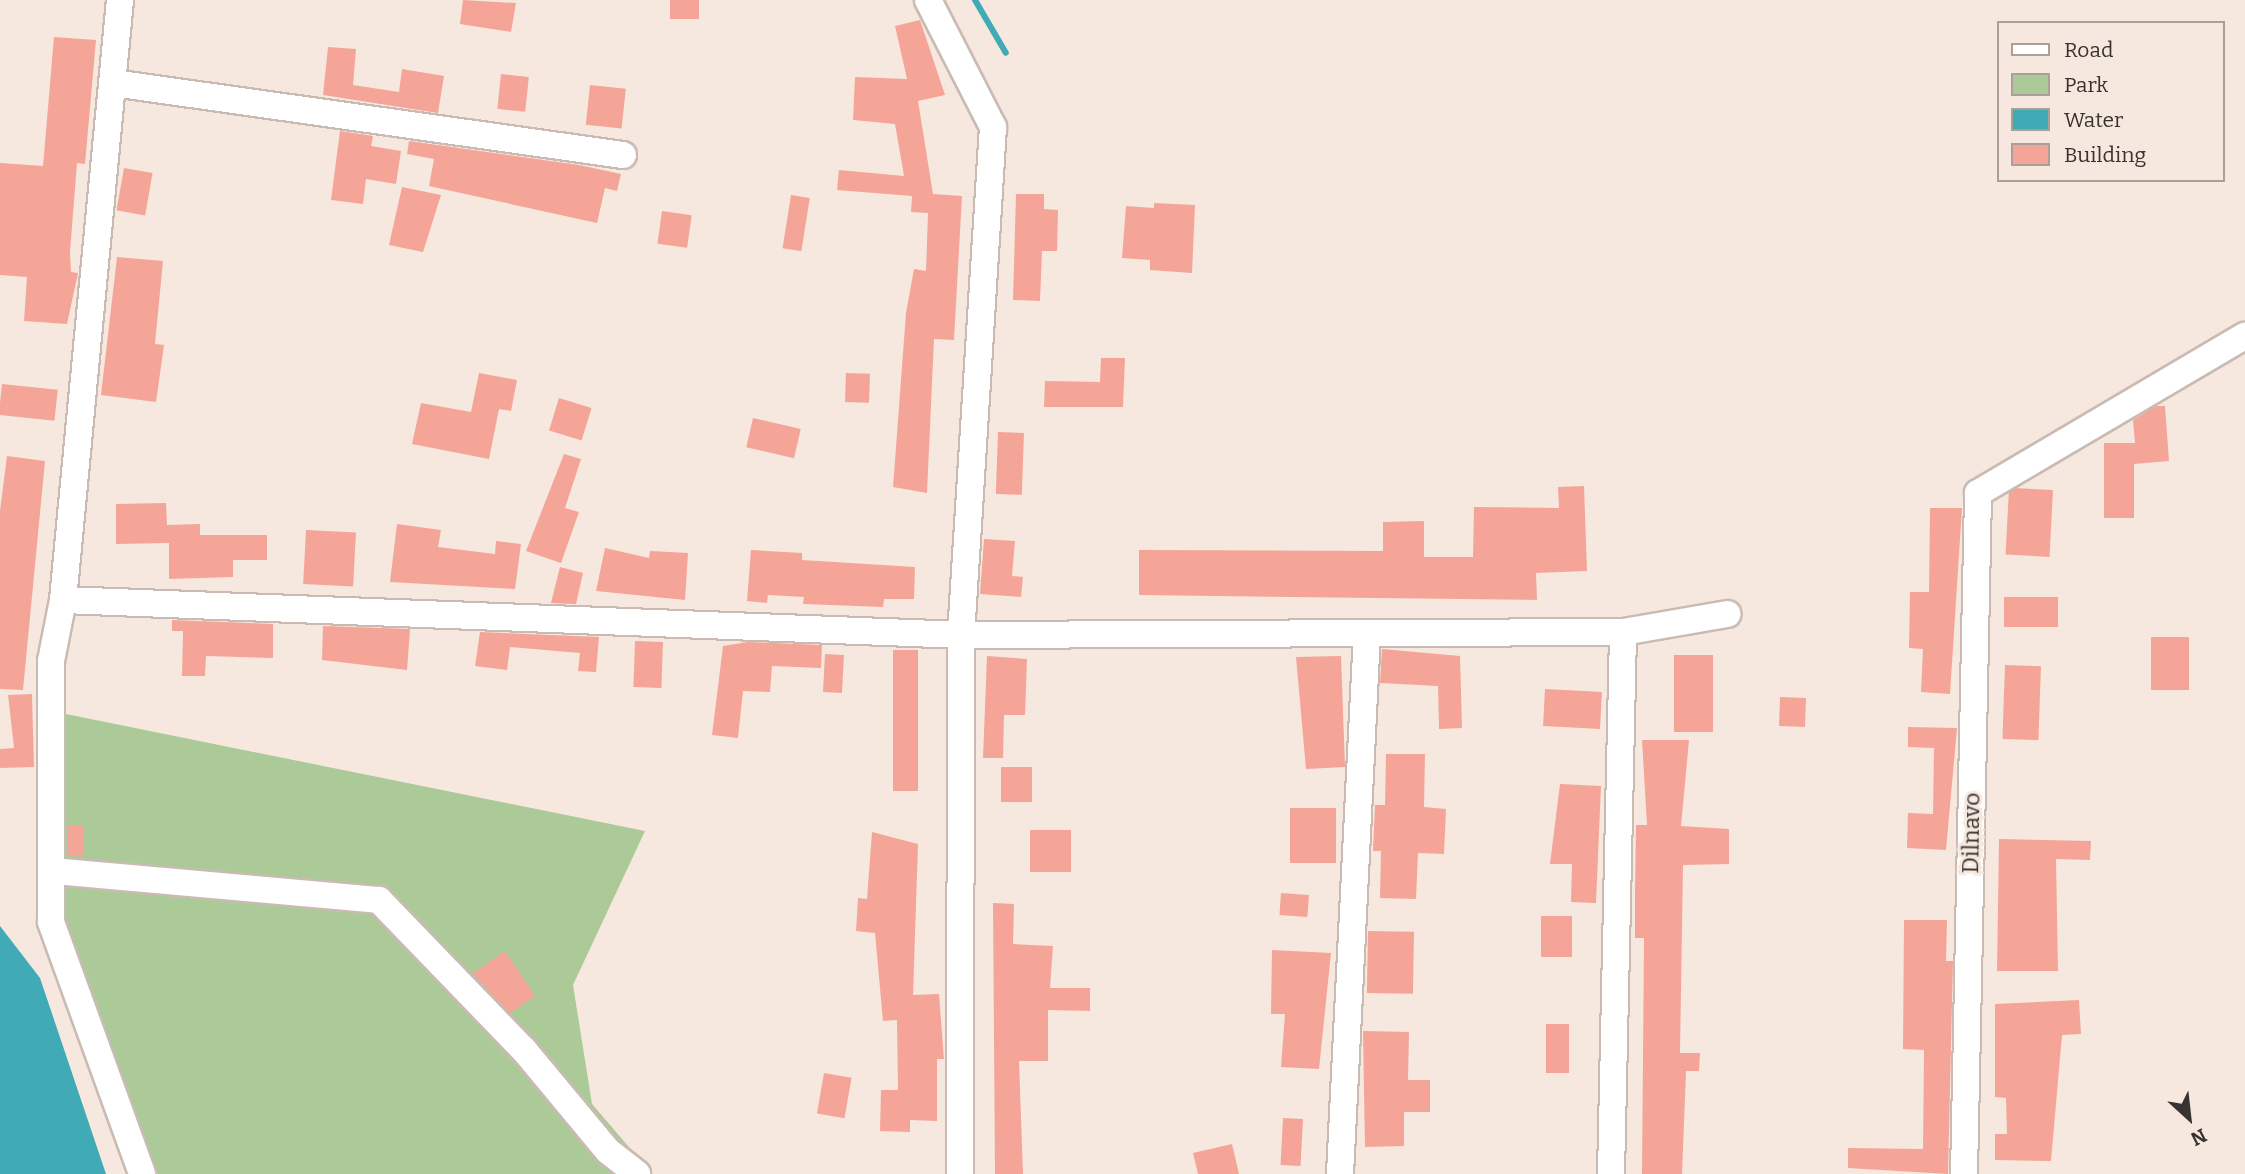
<!DOCTYPE html>
<style>
body{margin:0}
#map{position:relative;width:2245px;height:1174px;overflow:hidden;background:#f6e8df;font-family:Bitter,serif}
div>[style]{position:absolute}
.green>*{inset:0;background:#acca97}
.water>*{inset:0;background:#40aab7}
.stream>*{height:6px;margin:-3px;padding:0 3px;transform-origin:3px;border-radius:3px;background:#40aab7}
.building>*{inset:0;background:#f4a597;transform-origin:0 0}
.roads{filter:drop-shadow(2px 0 #c9bbb3) drop-shadow(-2px 0 #c9bbb3) drop-shadow(0 2px #c9bbb3) drop-shadow(0 -2px #c9bbb3)}
.minor>*{height:26px;margin:-13px;padding:0 13px;transform-origin:13px;border-radius:13px;background:#fff}
span{translate:-50% -50%;white-space:nowrap;text-align:center;line-height:1.15;-webkit-text-stroke:6px #f6e8df;paint-order:stroke}
.street-label{font-size:23px;color:#383330}
.legend{position:absolute;left:1997px;top:21px;width:228px;height:161px;box-sizing:border-box;background:#f6e8df;border:2px solid #aaa099;margin:0;padding:9px 12px;list-style:none;font-size:21px;color:#383330}
.legend li{display:flex;align-items:center;gap:14px;height:35px}
.legend b{width:35px;border:2px solid #aaa099}
.north{position:absolute;left:2154px;top:1083px;width:70px;height:70px;-webkit-text-stroke:5px #f6e8df;paint-order:stroke;rotate:153deg;font-size:19px;font-weight:700;line-height:28px;text-align:center;color:#383330}
.north::after{content:'';display:block;margin:auto;width:24px;height:32px;background:#383330;clip-path:polygon(50% 0,100% 100%,50% 72%,0 100%)}
</style>
<div id="map">
<div class="green">
<div style="clip-path:polygon(61px 713px,645px 831px,573px 985px,592px 1104px,652px 1174px,158px 1174px,90px 1008px,61px 909px)"></div>
</div>
<div class="water">
<div style="clip-path:polygon(0 926px,40px 978px,106px 1174px,0 1174px)"></div>
</div>
<div class="stream">
<div style="left:975px;top:0;width:61px;rotate:59.7deg"></div>
</div>
<div class="building">
<div style="clip-path:polygon(463px 0,516px 3px,511px 32px,460px 24px)"></div>
<div style="left:670px;top:0;width:29px;height:19px"></div>
<div style="clip-path:polygon(920px 20px,945px 95px,918px 101px,933px 194px,962px 196px,954px 340px,934px 339px,927px 493px,893px 487px,906px 313px,914px 269px,926px 271px,928px 213px,911px 212px,912px 196px,837px 190px,839px 170px,904px 176px,895px 124px,853px 120px,855px 77px,907px 79px,895px 26px)"></div>
<div style="clip-path:polygon(54px 37px,96px 40px,85px 164px,77px 163px,70px 252px,71px 272px,78px 273px,67px 324px,24px 321px,27px 277px,0 275px,0 163px,43px 166px)"></div>
<div style="clip-path:polygon(328px 47px,356px 49px,353px 85px,399px 92px,402px 69px,444px 76px,438px 113px,323px 95px)"></div>
<div style="left:501px;top:74px;width:28px;height:35px;rotate:6deg"></div>
<div style="left:590px;top:85px;width:36px;height:40px;rotate:6deg"></div>
<div style="clip-path:polygon(340px 131px,373px 136px,371px 146px,401px 151px,396px 184px,366px 179px,363px 204px,331px 200px)"></div>
<div style="clip-path:polygon(409px 141px,579px 165px,621px 174px,617px 191px,605px 188px,597px 223px,429px 186px,434px 159px,407px 154px)"></div>
<div style="left:124px;top:168px;width:29px;height:43px;rotate:10deg"></div>
<div style="clip-path:polygon(402px 187px,441px 195px,423px 252px,389px 245px)"></div>
<div style="clip-path:polygon(1016px 194px,1044px 194px,1044px 209px,1058px 210px,1057px 251px,1042px 251px,1040px 301px,1013px 300px)"></div>
<div style="left:791px;top:195px;width:19px;height:54px;rotate:9deg"></div>
<div style="clip-path:polygon(1154px 203px,1195px 205px,1192px 273px,1150px 270px,1150px 260px,1122px 258px,1126px 206px,1154px 208px)"></div>
<div style="left:662px;top:211px;width:30px;height:33px;rotate:8deg"></div>
<div style="clip-path:polygon(117px 257px,163px 261px,155px 344px,164px 345px,156px 402px,101px 395px)"></div>
<div style="clip-path:polygon(1101px 358px,1125px 358px,1123px 407px,1044px 407px,1045px 381px,1100px 382px)"></div>
<div style="clip-path:polygon(479px 373px,517px 380px,511px 411px,499px 409px,489px 459px,412px 444px,421px 403px,471px 412px)"></div>
<div style="left:846px;top:373px;width:24px;height:29px;rotate:2deg"></div>
<div style="left:2px;top:384px;width:56px;height:31px;rotate:6deg"></div>
<div style="left:559px;top:398px;width:34px;height:34px;rotate:17deg"></div>
<div style="clip-path:polygon(2156px 406px,2165px 406px,2169px 461px,2134px 464px,2134px 518px,2104px 518px,2104px 443px,2135px 443px,2133px 420px)"></div>
<div style="left:753px;top:418px;width:49px;height:30px;rotate:13deg"></div>
<div style="left:998px;top:432px;width:26px;height:62px;rotate:2deg"></div>
<div style="clip-path:polygon(564px 454px,581px 459px,565px 508px,579px 512px,561px 563px,526px 551px)"></div>
<div style="clip-path:polygon(7px 456px,45px 461px,23px 690px,0 689px,0 511px)"></div>
<div style="clip-path:polygon(1584px 486px,1587px 571px,1536px 573px,1537px 600px,1139px 595px,1139px 550px,1383px 551px,1383px 522px,1424px 521px,1424px 557px,1473px 557px,1474px 507px,1559px 508px,1558px 487px)"></div>
<div style="left:2053px;top:490px;width:67px;height:44px;rotate:93deg"></div>
<div style="clip-path:polygon(166px 503px,167px 525px,200px 524px,200px 535px,267px 535px,267px 560px,233px 560px,233px 577px,169px 579px,169px 543px,116px 544px,116px 504px)"></div>
<div style="clip-path:polygon(1930px 508px,1962px 508px,1950px 694px,1921px 692px,1923px 649px,1909px 648px,1910px 592px,1929px 592px)"></div>
<div style="clip-path:polygon(397px 524px,441px 530px,438px 547px,495px 554px,496px 541px,521px 544px,515px 589px,390px 582px)"></div>
<div style="left:306px;top:530px;width:50px;height:54px;rotate:3deg"></div>
<div style="clip-path:polygon(984px 539px,1015px 541px,1012px 576px,1023px 577px,1021px 597px,980px 594px)"></div>
<div style="clip-path:polygon(605px 548px,649px 558px,650px 551px,688px 553px,685px 600px,596px 591px)"></div>
<div style="clip-path:polygon(751px 550px,802px 553px,802px 560px,915px 567px,914px 599px,884px 599px,883px 607px,803px 604px,804px 597px,768px 595px,767px 603px,747px 601px)"></div>
<div style="clip-path:polygon(560px 567px,583px 573px,576px 604px,551px 603px)"></div>
<div style="left:2058px;top:597px;width:30px;height:54px;rotate:90deg"></div>
<div style="clip-path:polygon(172px 620px,273px 624px,273px 658px,206px 656px,205px 676px,182px 676px,183px 631px,172px 631px)"></div>
<div style="clip-path:polygon(323px 626px,410px 629px,407px 670px,322px 660px)"></div>
<div style="clip-path:polygon(480px 632px,599px 637px,596px 672px,578px 671px,580px 653px,510px 647px,507px 670px,475px 666px)"></div>
<div style="left:2151px;top:637px;width:38px;height:53px"></div>
<div style="left:635px;top:641px;width:28px;height:46px;rotate:2deg"></div>
<div style="clip-path:polygon(748px 642px,822px 645px,821px 668px,772px 666px,770px 692px,743px 691px,738px 738px,712px 735px,723px 646px)"></div>
<div style="clip-path:polygon(1382px 649px,1460px 656px,1462px 728px,1439px 729px,1438px 686px,1380px 683px)"></div>
<div style="left:893px;top:650px;width:25px;height:141px"></div>
<div style="left:825px;top:654px;width:19px;height:38px;rotate:3deg"></div>
<div style="left:1674px;top:655px;width:39px;height:77px"></div>
<div style="clip-path:polygon(987px 656px,1027px 659px,1025px 715px,1004px 715px,1003px 758px,983px 758px)"></div>
<div style="clip-path:polygon(1341px 656px,1345px 767px,1306px 769px,1296px 657px)"></div>
<div style="left:2005px;top:665px;width:36px;height:74px;rotate:2deg"></div>
<div style="left:1545px;top:689px;width:57px;height:37px;rotate:3deg"></div>
<div style="clip-path:polygon(32px 694px,34px 767px,0 768px,0 749px,14px 748px,8px 695px)"></div>
<div style="left:1780px;top:697px;width:26px;height:29px;rotate:2deg"></div>
<div style="clip-path:polygon(1908px 727px,1957px 728px,1946px 850px,1907px 848px,1908px 813px,1933px 814px,1934px 748px,1908px 747px)"></div>
<div style="clip-path:polygon(1642px 740px,1689px 740px,1681px 826px,1729px 829px,1729px 864px,1683px 865px,1680px 1053px,1700px 1053px,1699px 1071px,1686px 1071px,1682px 1174px,1642px 1174px,1644px 938px,1635px 938px,1635px 894px,1636px 825px,1647px 825px)"></div>
<div style="clip-path:polygon(1386px 754px,1425px 754px,1424px 807px,1446px 809px,1444px 854px,1418px 853px,1416px 899px,1380px 898px,1381px 851px,1373px 851px,1375px 805px,1385px 805px)"></div>
<div style="left:1001px;top:767px;width:31px;height:35px"></div>
<div style="clip-path:polygon(1560px 784px,1601px 786px,1596px 903px,1571px 902px,1572px 864px,1550px 864px)"></div>
<div style="left:1290px;top:808px;width:46px;height:55px"></div>
<div style="left:67px;top:826px;width:17px;height:30px"></div>
<div style="left:1030px;top:830px;width:41px;height:42px"></div>
<div style="clip-path:polygon(872px 832px,918px 844px,913px 995px,939px 994px,944px 1059px,937px 1059px,937px 1121px,910px 1120px,910px 1132px,880px 1131px,881px 1090px,898px 1090px,897px 1020px,883px 1021px,875px 933px,856px 931px,858px 898px,867px 899px)"></div>
<div style="clip-path:polygon(1999px 839px,2091px 841px,2090px 860px,2056px 859px,2058px 971px,1997px 971px)"></div>
<div style="left:1281px;top:893px;width:28px;height:22px;rotate:4deg"></div>
<div style="clip-path:polygon(993px 903px,1014px 904px,1013px 944px,1053px 946px,1050px 988px,1090px 988px,1090px 1011px,1048px 1010px,1048px 1061px,1019px 1061px,1023px 1174px,995px 1174px)"></div>
<div style="left:1541px;top:916px;width:31px;height:41px"></div>
<div style="clip-path:polygon(1904px 920px,1947px 920px,1946px 961px,1953px 961px,1948px 1174px,1848px 1168px,1848px 1148px,1923px 1149px,1924px 1050px,1903px 1049px)"></div>
<div style="left:1368px;top:931px;width:46px;height:62px;rotate:1deg"></div>
<div style="clip-path:polygon(1272px 950px,1331px 953px,1319px 1069px,1281px 1067px,1285px 1014px,1271px 1014px)"></div>
<div style="clip-path:polygon(505px 951px,535px 996px,510px 1013px,472px 974px)"></div>
<div style="clip-path:polygon(2079px 1000px,2081px 1034px,2062px 1035px,2051px 1161px,1995px 1160px,1995px 1134px,2007px 1134px,2006px 1098px,1995px 1097px,1995px 1004px)"></div>
<div style="left:1546px;top:1024px;width:23px;height:49px"></div>
<div style="clip-path:polygon(1363px 1031px,1409px 1032px,1408px 1080px,1430px 1080px,1430px 1112px,1404px 1112px,1404px 1146px,1365px 1147px)"></div>
<div style="left:824px;top:1073px;width:28px;height:41px;rotate:10deg"></div>
<div style="left:1283px;top:1118px;width:20px;height:47px;rotate:3deg"></div>
<div style="clip-path:polygon(1232px 1144px,1239px 1174px,1198px 1174px,1193px 1153px)"></div>
</div>
<div class="roads">
<div class="minor">
<div style="left:120px;top:0;width:603px;rotate:95.43deg"></div>
<div style="left:63px;top:600px;width:899px;rotate:2.23deg"></div>
<div style="left:961px;top:635px;width:662px;rotate:-0.26deg"></div>
<div style="left:1623px;top:632px;width:106px;rotate:-9.8deg"></div>
<div style="left:928px;top:0;width:143px;rotate:62.9deg"></div>
<div style="left:993px;top:127px;width:509px;rotate:93.6deg"></div>
<div style="left:961px;top:635px;width:539px;rotate:90.11deg"></div>
<div style="left:113px;top:83px;width:515px;rotate:8.04deg"></div>
<div style="left:63px;top:600px;width:62px;rotate:101.1deg"></div>
<div style="left:51px;top:661px;width:261px;rotate:90deg"></div>
<div style="left:51px;top:922px;width:268px;rotate:70.1deg"></div>
<div style="left:65px;top:872px;width:315px;rotate:5.1deg"></div>
<div style="left:379px;top:900px;width:209px;rotate:46deg"></div>
<div style="left:524px;top:1050px;width:131px;rotate:50.3deg"></div>
<div style="left:608px;top:1151px;width:37px;rotate:38deg"></div>
<div style="left:1340px;top:1174px;width:541px;rotate:-87.14deg"></div>
<div style="left:1611px;top:1174px;width:542px;rotate:-88.73deg"></div>
<div style="left:1964px;top:1174px;width:681px;rotate:-88.82deg"></div>
<div style="left:1978px;top:493px;width:310px;rotate:-30.5deg"></div>
</div>
</div>
<div class="street-label">
<span style="left:1971px;top:833px;rotate:-89deg">Dilnavo</span>
</div>
<ul class="legend">
<li><b style="height:9px;background:#fff"></b>Road</li>
<li><b style="height:19px;background:#acca97"></b>Park</li>
<li><b style="height:19px;background:#40aab7"></b>Water</li>
<li><b style="height:19px;background:#f4a597"></b>Building</li>
</ul>
<div class="north">N</div>
</div>
